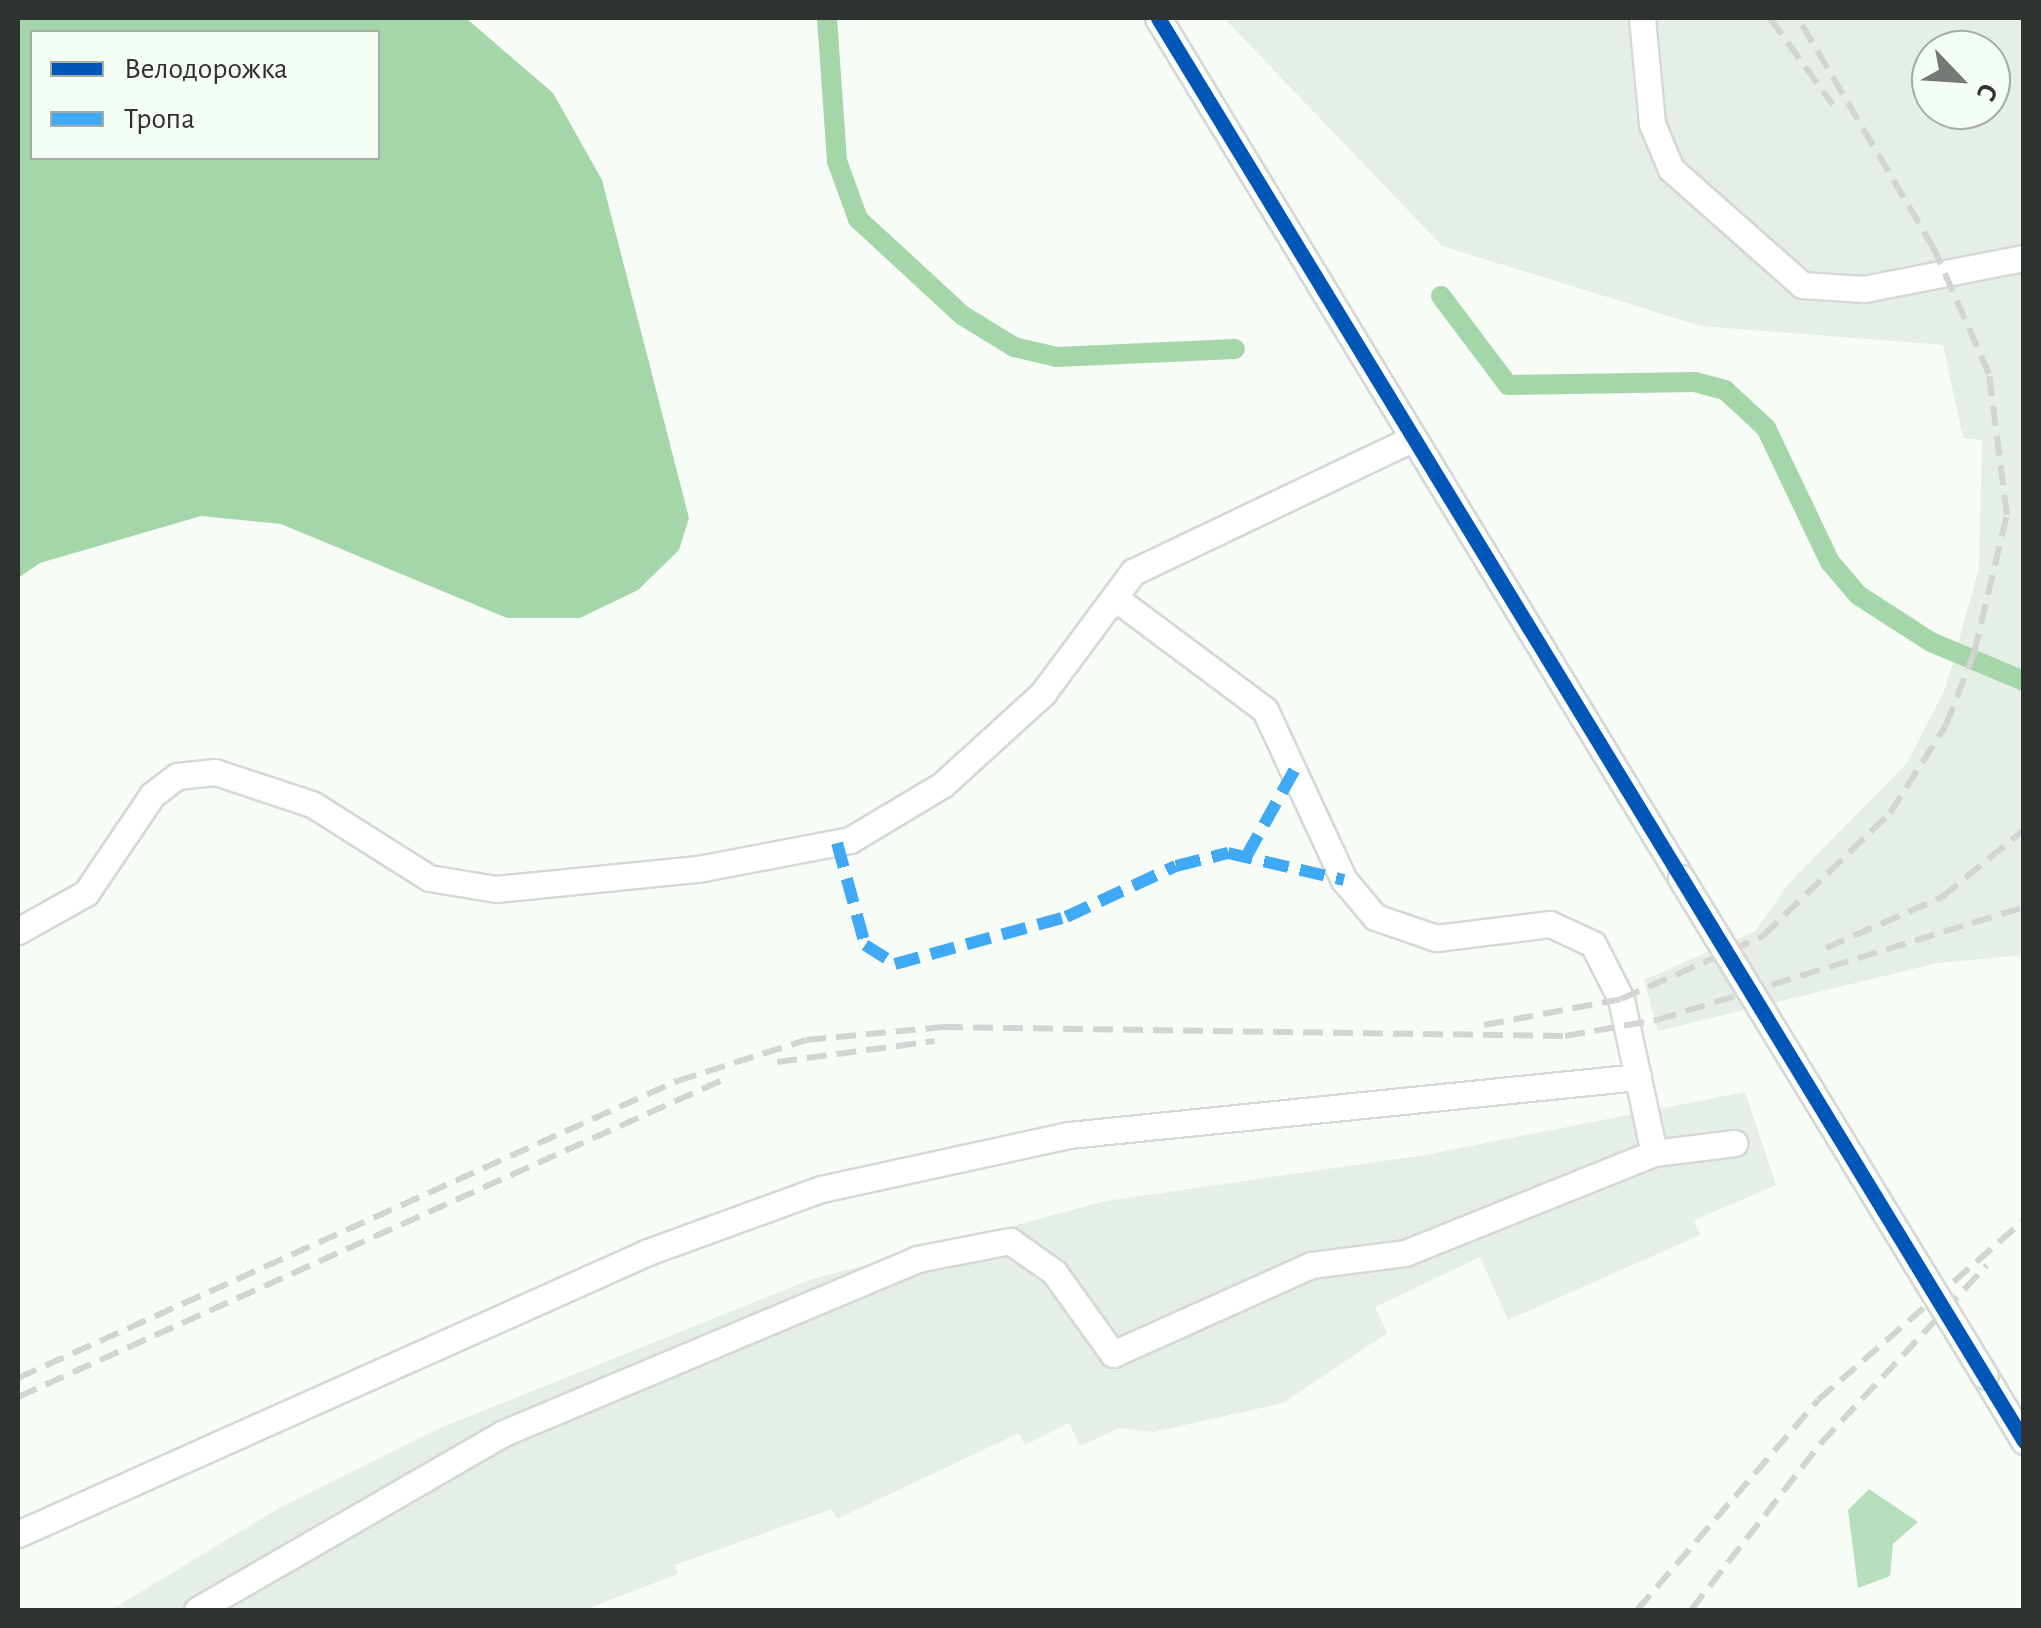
<!DOCTYPE html>
<meta charset="utf-8">
<style>
body{margin:0}
#map{position:relative;width:2041px;height:1628px;overflow:hidden;background:#f7fcf7;font-family:"Alegreya Sans",sans-serif}
div>[style]{position:absolute}
.built>*{inset:0;background:#e5efe5}
.forest>*{inset:0;background:#b8dfbb}
.water>*{inset:0;background:#a5d6a9}
.canal>*{height:20px;margin:-10px;padding:0 10px;transform-origin:10px;border-radius:10px;background:#a5d6a9}
.roads{filter:drop-shadow(2px 0 #d5d9d5) drop-shadow(-2px 0 #d5d9d5) drop-shadow(0 2px #d5d9d5) drop-shadow(0 -2px #d5d9d5)}
.minor>*{height:25px;margin:-12.5px;padding:0 12.5px;transform-origin:12.5px;border-radius:12.5px;background:#fefffe}
.rail>*{height:6px;margin-top:-3px;transform-origin:0;background:repeating-linear-gradient(90deg,#d3d5d3 0 20px,transparent 0 30px)}
.bridges{filter:drop-shadow(2px 0 #d5d9d5) drop-shadow(-2px 0 #d5d9d5) drop-shadow(0 2px #d5d9d5) drop-shadow(0 -2px #d5d9d5)}
.minor-bridge>*{height:25px;margin:-12.5px;padding:0 12.5px;transform-origin:12.5px;border-radius:12.5px;background:#fefffe}
.quiet>*{height:12px;margin-top:-6px;transform-origin:0;background:repeating-linear-gradient(90deg,#3fa9f5 0 25px,transparent 0 37px)}
.cycleway>*{height:15px;margin:-7.5px;padding:0 7.5px;transform-origin:7.5px;border-radius:7.5px;background:#0057b8}
span{translate:-50% -50%;white-space:nowrap;text-align:center;line-height:1.15;-webkit-text-stroke:8px #f5fef5;paint-order:stroke}
.frame{position:absolute;inset:0;border:20px solid #2f332f;pointer-events:none}
.legend{position:absolute;left:30px;top:30px;width:350px;height:130px;box-sizing:border-box;background:#f5fef5;border:2px solid #a6ada6;margin:0;padding:12px 18px;list-style:none;font-size:30px;color:#2f332f}
.legend li{display:flex;align-items:center;gap:20px;height:50px}
.legend b{width:50px;border:2px solid #a6ada6}
.north{position:absolute;left:1911px;top:30px;width:100px;height:100px;box-sizing:border-box;background:#f5fef5;border:2px solid #a6ada6;border-radius:50%;rotate:115deg;font-size:28px;font-weight:700;line-height:40px;text-align:center;color:#2f332f}
.north::after{content:'';display:block;margin:auto;width:35px;height:45px;background:#757975;clip-path:polygon(50% 0,100% 100%,50% 72%,0 100%)}
</style>
<div id="map">
<div class="built">
<div style="clip-path:polygon(evenodd,1224px 18px,2023px 18px,2023px 955px,1938px 963px,1658px 1031px,1644px 980px,1755px 931px,1790px 882px,1907px 763px,1946px 687px,1979px 568px,1982px 440px,1963px 438px,1943px 345px,1701px 326px,1442px 246px,1224px 18px,1931px 50px,1991px 50px,1991px 110px,1931px 110px,1931px 50px)"></div>
<div style="clip-path:polygon(1745px 1092px,1776px 1185px,1694px 1220px,1700px 1235px,1508px 1320px,1480px 1257px,1375px 1307px,1387px 1333px,1283px 1403px,1154px 1432px,1119px 1428px,1080px 1446px,1069px 1423px,1025px 1445px,1019px 1433px,837px 1519px,832px 1509px,675px 1565px,678px 1574px,584px 1610px,111px 1610px,279px 1508px,438px 1429px,809px 1280px,1106px 1201px,1425px 1155px)"></div>
</div>
<div class="forest">
<div style="clip-path:polygon(1869px 1489px,1918px 1522px,1893px 1544px,1890px 1576px,1858px 1588px,1848px 1510px)"></div>
</div>
<div class="water">
<div style="clip-path:polygon(evenodd,18px 18px,466px 18px,553px 93px,602px 180px,689px 518px,679px 550px,638px 590px,580px 618px,507px 618px,281px 524px,201px 516px,40px 563px,18px 578px,18px 18px,32px 32px,378px 32px,378px 158px,32px 158px,32px 32px)"></div>
</div>
<div class="canal">
<div style="left:827px;top:18px;width:143px;rotate:86deg"></div>
<div style="left:837px;top:161px;width:62px;rotate:70.1deg"></div>
<div style="left:858px;top:219px;width:142px;rotate:42.7deg"></div>
<div style="left:962px;top:315px;width:61px;rotate:31.6deg"></div>
<div style="left:1014px;top:347px;width:44px;rotate:13.1deg"></div>
<div style="left:1057px;top:357px;width:178px;rotate:-2.6deg"></div>
<div style="left:1441px;top:296px;width:111px;rotate:53deg"></div>
<div style="left:1508px;top:385px;width:187px;rotate:-0.9deg"></div>
<div style="left:1695px;top:382px;width:31px;rotate:15deg"></div>
<div style="left:1725px;top:390px;width:56px;rotate:42.8deg"></div>
<div style="left:1766px;top:428px;width:148px;rotate:64.5deg"></div>
<div style="left:1830px;top:562px;width:43px;rotate:49.7deg"></div>
<div style="left:1858px;top:595px;width:87px;rotate:32.8deg"></div>
<div style="left:1931px;top:642px;width:101px;rotate:22.8deg"></div>
</div>
<div class="roads">
<div class="minor">
<div style="left:1158px;top:18px;width:1007px;rotate:58.69deg"></div>
<div style="left:1642px;top:18px;width:106px;rotate:84.6deg"></div>
<div style="left:1652px;top:124px;width:49px;rotate:67.1deg"></div>
<div style="left:1671px;top:169px;width:175px;rotate:41.5deg"></div>
<div style="left:1802px;top:285px;width:62px;rotate:3.7deg"></div>
<div style="left:1864px;top:289px;width:163px;rotate:-11deg"></div>
<div style="left:1115px;top:598px;width:187px;rotate:36.7deg"></div>
<div style="left:1265px;top:710px;width:187px;rotate:65.1deg"></div>
<div style="left:1344px;top:880px;width:48px;rotate:50deg"></div>
<div style="left:1375px;top:917px;width:65px;rotate:19deg"></div>
<div style="left:1436px;top:938px;width:115px;rotate:-7deg"></div>
<div style="left:1550px;top:924px;width:47px;rotate:24.9deg"></div>
<div style="left:1593px;top:944px;width:62px;rotate:63deg"></div>
<div style="left:1621px;top:999px;width:157px;rotate:77.9deg"></div>
<div style="left:18px;top:931px;width:78px;rotate:-29.2deg"></div>
<div style="left:86px;top:893px;width:118px;rotate:-56deg"></div>
<div style="left:152px;top:795px;width:31px;rotate:-37deg"></div>
<div style="left:177px;top:776px;width:38px;rotate:-6deg"></div>
<div style="left:215px;top:772px;width:102px;rotate:18.3deg"></div>
<div style="left:312px;top:804px;width:138px;rotate:32.3deg"></div>
<div style="left:429px;top:878px;width:68px;rotate:9.3deg"></div>
<div style="left:496px;top:889px;width:203px;rotate:-5.7deg"></div>
<div style="left:698px;top:869px;width:155px;rotate:-10.8deg"></div>
<div style="left:850px;top:840px;width:107px;rotate:-30.9deg"></div>
<div style="left:942px;top:785px;width:137px;rotate:-42.3deg"></div>
<div style="left:1043px;top:693px;width:151px;rotate:-53.4deg"></div>
<div style="left:1133px;top:572px;width:309px;rotate:-25.5deg"></div>
<div style="left:1985px;top:1376px;width:76px;rotate:59deg"></div>
<div style="left:18px;top:1534px;width:690px;rotate:-24.11deg"></div>
<div style="left:648px;top:1252px;width:184px;rotate:-20deg"></div>
<div style="left:821px;top:1189px;width:254px;rotate:-12.3deg"></div>
<div style="left:1069px;top:1135px;width:572px;rotate:-5.82deg"></div>
<div style="left:197px;top:1610px;width:354px;rotate:-30deg"></div>
<div style="left:504px;top:1433px;width:448px;rotate:-22.8deg"></div>
<div style="left:917px;top:1259px;width:95px;rotate:-11deg"></div>
<div style="left:1010px;top:1241px;width:54px;rotate:35.2deg"></div>
<div style="left:1054px;top:1272px;width:101px;rotate:54.3deg"></div>
<div style="left:1113px;top:1354px;width:217px;rotate:-24.2deg"></div>
<div style="left:1311px;top:1265px;width:95px;rotate:-7.3deg"></div>
<div style="left:1405px;top:1253px;width:268px;rotate:-21.9deg"></div>
<div style="left:1654px;top:1153px;width:81px;rotate:-7.1deg"></div>
</div>
</div>
<div class="rail">
<div style="left:1770px;top:18px;width:107px;rotate:54.1deg"></div>
<div style="left:1826px;top:948px;width:127px;rotate:-23.7deg"></div>
<div style="left:1942px;top:897px;width:106px;rotate:-39.3deg"></div>
<div style="left:1484px;top:1025px;width:139px;rotate:-10.7deg"></div>
<div style="left:1621px;top:999px;width:155px;rotate:-23.9deg"></div>
<div style="left:1763px;top:936px;width:177px;rotate:-44.1deg"></div>
<div style="left:1890px;top:813px;width:104px;rotate:-57.5deg"></div>
<div style="left:1946px;top:725px;width:77px;rotate:-68.7deg"></div>
<div style="left:1974px;top:653px;width:142px;rotate:-76.6deg"></div>
<div style="left:2007px;top:515px;width:142px;rotate:-97.3deg"></div>
<div style="left:1989px;top:374px;width:137px;rotate:-113.7deg"></div>
<div style="left:1934px;top:249px;width:268px;rotate:-120.5deg"></div>
<div style="left:777px;top:1062px;width:159px;rotate:-7.6deg"></div>
<div style="left:18px;top:1378px;width:723px;rotate:-24.26deg"></div>
<div style="left:677px;top:1081px;width:135px;rotate:-17.6deg"></div>
<div style="left:806px;top:1040px;width:138px;rotate:-5.4deg"></div>
<div style="left:943px;top:1027px;width:622px;rotate:0.83deg"></div>
<div style="left:1565px;top:1036px;width:93px;rotate:-9.9deg"></div>
<div style="left:1657px;top:1020px;width:384px;rotate:-17.1deg"></div>
<div style="left:18px;top:1397px;width:780px;rotate:-24.23deg"></div>
<div style="left:1637px;top:1610px;width:277px;rotate:-49.2deg"></div>
<div style="left:1818px;top:1400px;width:274px;rotate:-41.1deg"></div>
<div style="left:1691px;top:1610px;width:212px;rotate:-52.1deg"></div>
<div style="left:1821px;top:1443px;width:243px;rotate:-47deg"></div>
</div>
<div class="bridges">
<div class="minor-bridge">
<div style="left:1681px;top:878px;width:583px;rotate:58.6deg"></div>
</div>
</div>
<div class="quiet">
<div style="left:837px;top:843px;width:106px;rotate:74.6deg"></div>
<div style="left:865px;top:945px;width:36px;rotate:32deg"></div>
<div style="left:895px;top:964px;width:177px;rotate:-15.4deg"></div>
<div style="left:1066px;top:917px;width:121px;rotate:-24.9deg"></div>
<div style="left:1176px;top:866px;width:54px;rotate:-14deg"></div>
<div style="left:1228px;top:853px;width:119px;rotate:13.1deg"></div>
<div style="left:1246px;top:857px;width:101px;rotate:-60.9deg"></div>
</div>
<div class="cycleway">
<div style="left:1158px;top:18px;width:1666px;rotate:58.68deg"></div>
</div>
<div class="frame"></div>
<ul class="legend">
<li><b style="height:12px;background:#0057b8"></b>Велодорожка</li>
<li><b style="height:12px;background:#3fa9f5"></b>Тропа</li>
</ul>
<div class="north">С</div>
</div>
